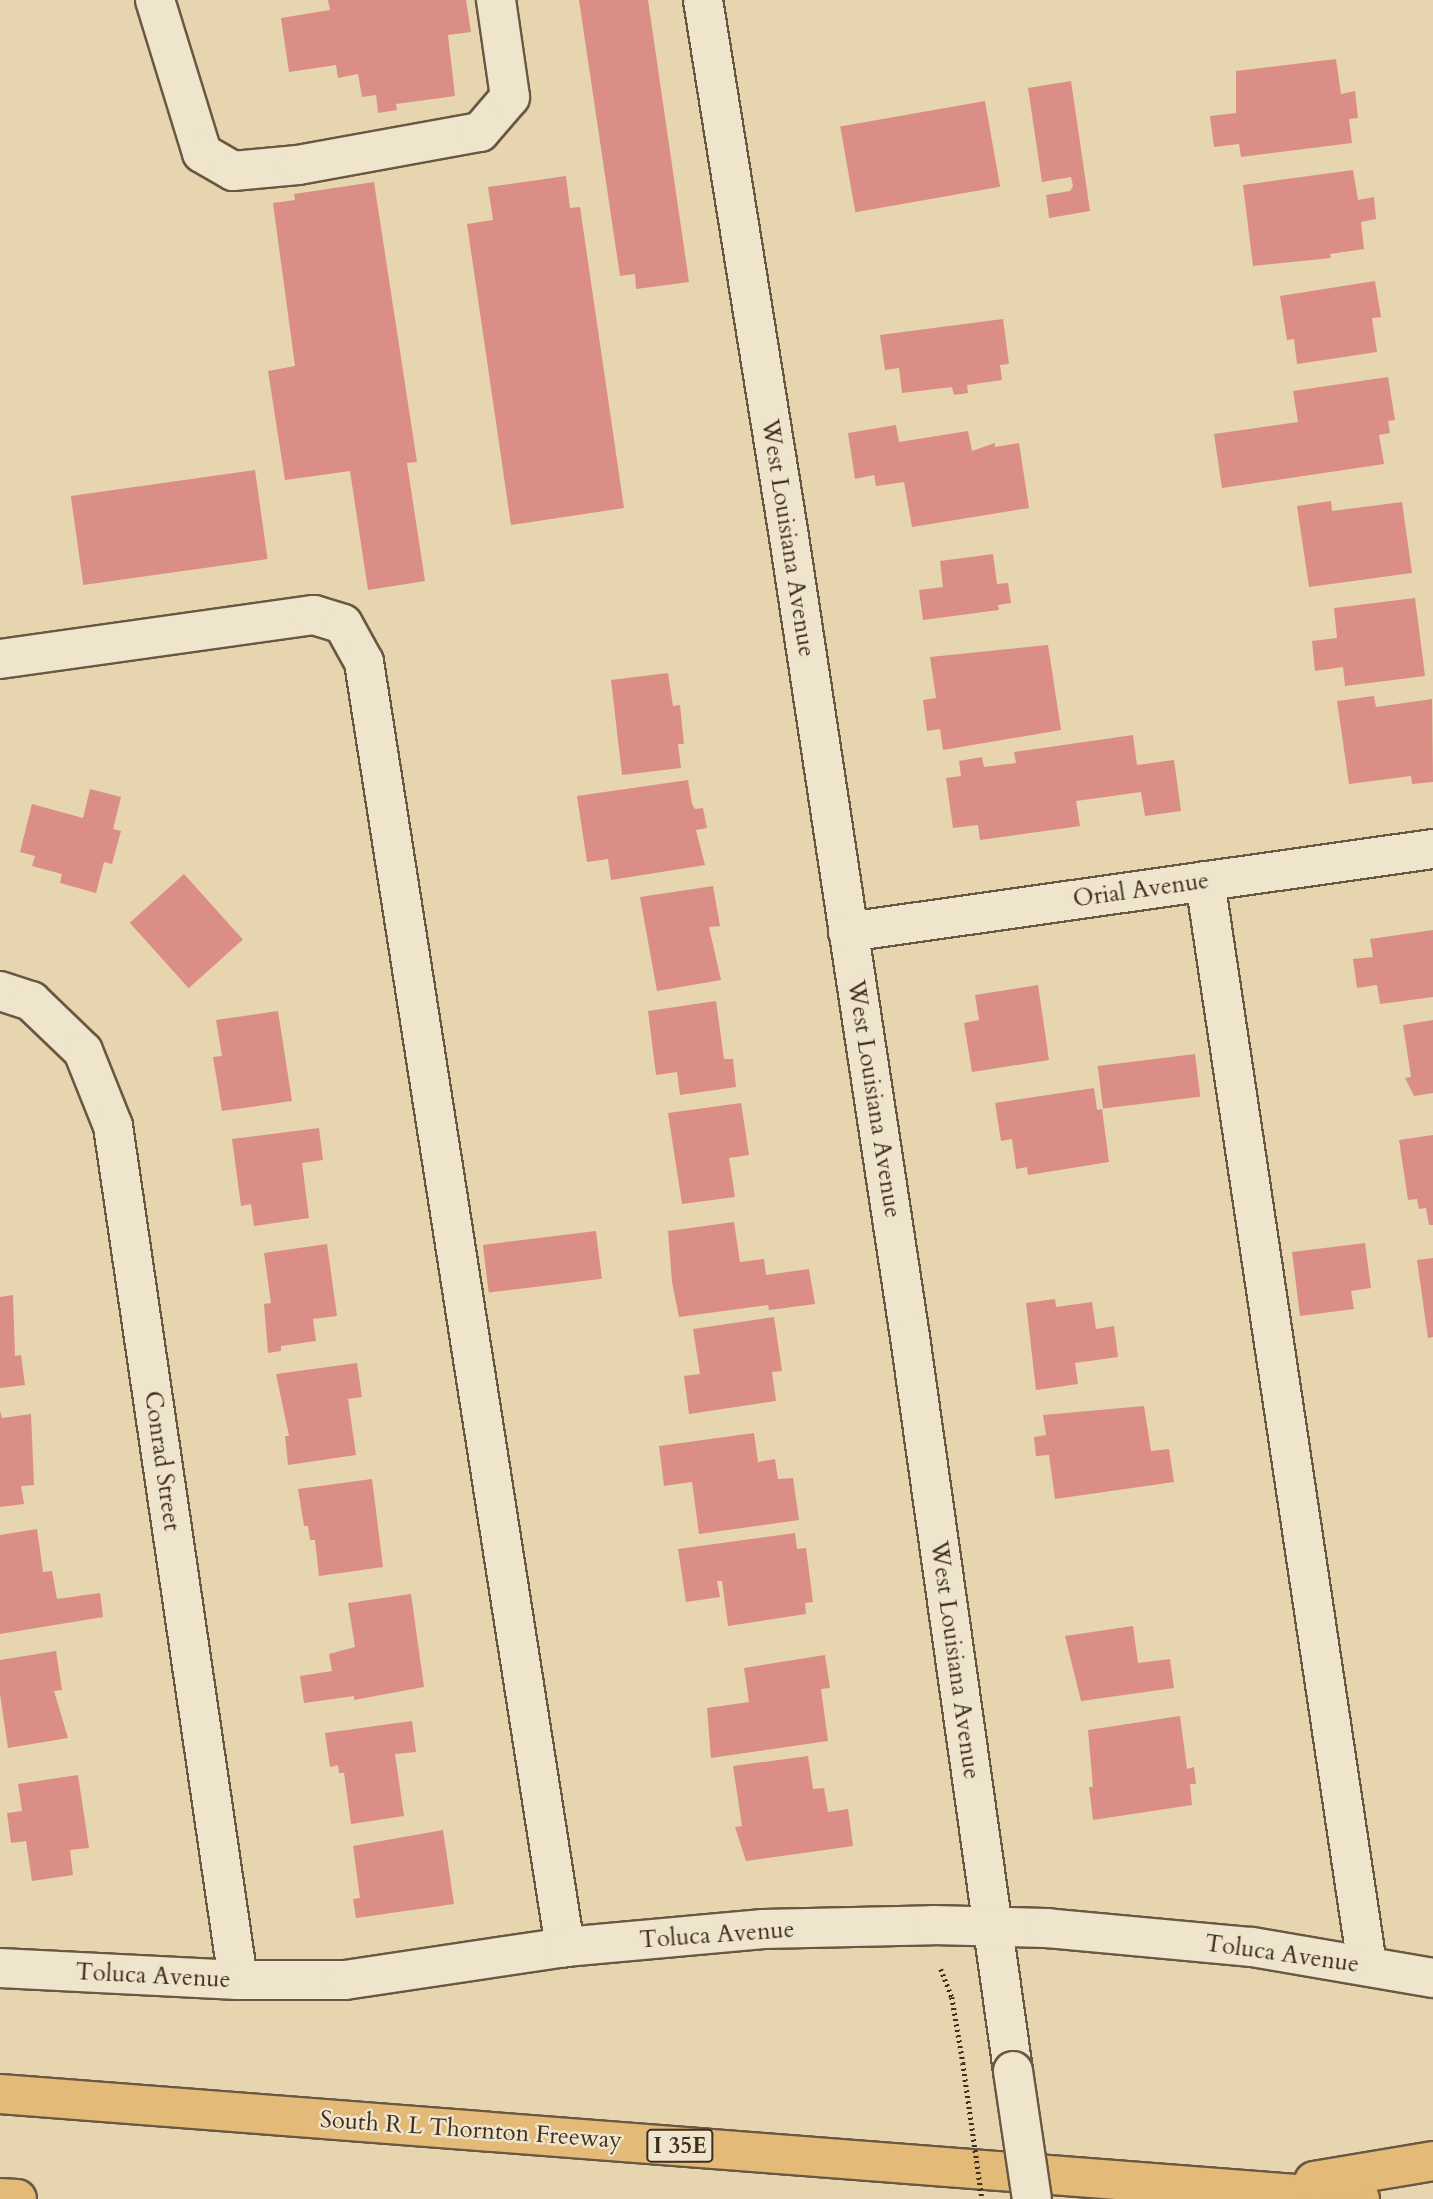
<!DOCTYPE html>
<style>
body{margin:0}
#map{position:relative;width:1433px;height:2199px;overflow:hidden;background:#e7d5b0;font-family:Cardo,serif}
div>[style]{position:absolute}
.building>*{inset:0;background:#db8e85;transform-origin:0 0}
.path>*{height:4.5px;margin-top:-2.25px;transform-origin:0;background:repeating-linear-gradient(90deg,#3f2e1e 0 2px,transparent 0 5.5px)}
.roads{filter:drop-shadow(2px 0 #695842) drop-shadow(-2px 0 #695842) drop-shadow(0 2px #695842) drop-shadow(0 -2px #695842)}
.minor>*{height:38px;margin:-19px;padding:0 19px;transform-origin:19px;border-radius:19px;background:#efe4cc}
.highway>*{height:38px;margin:-19px;padding:0 19px;transform-origin:19px;border-radius:19px;background:#e4ba78}
.path-bridge>*{height:4.5px;margin-top:-2.25px;transform-origin:0;background:repeating-linear-gradient(90deg,#3f2e1e 0 2px,transparent 0 5.5px)}
.bridges{filter:drop-shadow(2px 0 #695842) drop-shadow(-2px 0 #695842) drop-shadow(0 2px #695842) drop-shadow(0 -2px #695842)}
.minor-bridge>*{height:38px;margin:-19px;padding:0 19px;transform-origin:19px;border-radius:19px;background:#efe4cc}
span{translate:-50% -50%;white-space:nowrap;text-align:center;line-height:1.15;-webkit-text-stroke:5px #efe4cc;paint-order:stroke}
.shield-label span{padding:2px 5px;background:#efe4cc;border:2px solid;border-radius:5px;-webkit-text-stroke-width:0}
.shield-label{font-size:23px;color:#3f2e1e;font-weight:700}
.street-label{font-size:24px;color:#3f2e1e}
</style>
<div id="map">
<div class="building">
<div style="clip-path:polygon(328px 0,466px 0,471px 32px,448px 35px,455px 96px,396px 104px,397px 110px,378px 113px,376px 95px,362px 97px,358px 74px,338px 78px,336px 65px,289px 72px,281px 18px,330px 10px)"></div>
<div style="clip-path:polygon(579px 0,648px 0,689px 282px,636px 289px,635px 274px,620px 276px)"></div>
<div style="clip-path:polygon(1336px 59px,1341px 94px,1355px 91px,1358px 118px,1349px 119px,1352px 143px,1241px 157px,1239px 144px,1214px 147px,1210px 116px,1236px 113px,1236px 71px)"></div>
<div style="clip-path:polygon(1071px 81px,1090px 211px,1049px 218px,1046px 195px,1070px 191px,1073px 186px,1071px 177px,1042px 182px,1028px 88px)"></div>
<div style="left:985px;top:101px;width:87px;height:147px;rotate:80deg"></div>
<div style="clip-path:polygon(1353px 170px,1358px 200px,1374px 197px,1376px 219px,1361px 222px,1364px 249px,1330px 254px,1331px 258px,1253px 266px,1243px 185px)"></div>
<div style="clip-path:polygon(566px 176px,570px 208px,580px 207px,624px 508px,511px 525px,467px 224px,493px 220px,488px 187px)"></div>
<div style="clip-path:polygon(374px 182px,417px 462px,407px 463px,425px 581px,368px 590px,350px 471px,285px 480px,268px 371px,295px 366px,273px 203px,295px 200px,294px 194px)"></div>
<div style="clip-path:polygon(1375px 281px,1381px 317px,1372px 318px,1377px 352px,1297px 364px,1294px 339px,1287px 340px,1280px 296px)"></div>
<div style="clip-path:polygon(1003px 319px,1009px 364px,1000px 365px,1002px 380px,967px 385px,968px 393px,954px 395px,952px 387px,902px 393px,899px 368px,885px 370px,880px 335px)"></div>
<div style="clip-path:polygon(1388px 377px,1395px 420px,1388px 421px,1390px 433px,1379px 435px,1384px 464px,1222px 488px,1214px 434px,1298px 422px,1293px 391px)"></div>
<div style="clip-path:polygon(896px 425px,899px 442px,968px 431px,972px 451px,995px 443px,995px 447px,1019px 443px,1029px 508px,912px 527px,904px 482px,876px 486px,874px 475px,855px 479px,848px 433px)"></div>
<div style="left:255px;top:470px;width:90px;height:186px;rotate:82deg"></div>
<div style="clip-path:polygon(1331px 501px,1332px 511px,1402px 502px,1412px 573px,1309px 587px,1297px 506px)"></div>
<div style="clip-path:polygon(993px 554px,997px 584px,1008px 583px,1011px 603px,998px 605px,999px 610px,923px 620px,919px 590px,943px 587px,940px 561px)"></div>
<div style="clip-path:polygon(1415px 598px,1425px 676px,1345px 686px,1343px 667px,1315px 671px,1312px 641px,1337px 638px,1334px 608px)"></div>
<div style="clip-path:polygon(1048px 645px,1061px 730px,943px 750px,940px 729px,927px 731px,923px 700px,936px 698px,930px 657px)"></div>
<div style="clip-path:polygon(668px 673px,673px 706px,680px 705px,684px 744px,678px 744px,681px 768px,622px 775px,611px 680px)"></div>
<div style="clip-path:polygon(1374px 696px,1376px 707px,1432px 699px,1433px 782px,1412px 784px,1411px 776px,1349px 784px,1337px 701px)"></div>
<div style="clip-path:polygon(1133px 735px,1137px 765px,1174px 760px,1181px 811px,1145px 816px,1141px 792px,1076px 801px,1080px 826px,980px 840px,978px 825px,953px 828px,946px 778px,961px 776px,959px 761px,982px 757px,984px 767px,1016px 763px,1014px 752px)"></div>
<div style="clip-path:polygon(688px 780px,692px 804px,695px 809px,703px 808px,707px 828px,696px 830px,705px 865px,611px 880px,608px 859px,587px 862px,577px 796px)"></div>
<div style="clip-path:polygon(90px 789px,121px 797px,113px 829px,121px 831px,112px 864px,104px 862px,96px 893px,60px 883px,62px 874px,32px 866px,35px 856px,20px 852px,32px 804px,83px 818px)"></div>
<div style="left:184px;top:874px;width:88px;height:73px;rotate:48deg"></div>
<div style="clip-path:polygon(713px 886px,720px 926px,709px 927px,721px 980px,657px 991px,640px 897px)"></div>
<div style="clip-path:polygon(1433px 930px,1433px 997px,1380px 1004px,1377px 985px,1357px 988px,1353px 959px,1373px 957px,1370px 939px)"></div>
<div style="clip-path:polygon(1038px 985px,1049px 1060px,972px 1072px,964px 1023px,979px 1020px,975px 995px)"></div>
<div style="clip-path:polygon(716px 1001px,724px 1059px,733px 1059px,736px 1087px,680px 1095px,677px 1072px,656px 1075px,648px 1011px)"></div>
<div style="clip-path:polygon(278px 1011px,292px 1101px,222px 1111px,213px 1057px,222px 1056px,216px 1020px)"></div>
<div style="clip-path:polygon(1433px 1020px,1433px 1093px,1414px 1096px,1405px 1078px,1411px 1077px,1403px 1025px)"></div>
<div style="left:1195px;top:1054px;width:43px;height:98px;rotate:83deg"></div>
<div style="clip-path:polygon(1094px 1088px,1097px 1110px,1102px 1109px,1109px 1162px,1028px 1175px,1027px 1167px,1016px 1169px,1012px 1139px,1001px 1141px,995px 1103px)"></div>
<div style="clip-path:polygon(741px 1103px,749px 1155px,729px 1158px,735px 1197px,682px 1204px,668px 1113px)"></div>
<div style="clip-path:polygon(319px 1128px,323px 1160px,302px 1163px,309px 1218px,254px 1226px,251px 1204px,241px 1206px,232px 1139px)"></div>
<div style="clip-path:polygon(1433px 1135px,1433px 1225px,1429px 1225px,1426px 1208px,1419px 1209px,1417px 1199px,1408px 1200px,1399px 1140px)"></div>
<div style="clip-path:polygon(734px 1222px,740px 1262px,764px 1259px,766px 1275px,809px 1269px,815px 1304px,769px 1310px,768px 1305px,679px 1317px,672px 1282px,668px 1231px)"></div>
<div style="left:596px;top:1231px;width:48px;height:114px;rotate:83deg"></div>
<div style="clip-path:polygon(1365px 1243px,1371px 1288px,1351px 1291px,1354px 1309px,1300px 1316px,1292px 1252px)"></div>
<div style="clip-path:polygon(327px 1244px,337px 1316px,313px 1319px,316px 1341px,281px 1346px,281px 1351px,268px 1353px,264px 1304px,271px 1303px,264px 1253px)"></div>
<div style="clip-path:polygon(1433px 1258px,1433px 1337px,1428px 1338px,1417px 1260px)"></div>
<div style="clip-path:polygon(13px 1295px,15px 1356px,21px 1355px,25px 1385px,0 1388px,0 1297px)"></div>
<div style="clip-path:polygon(1055px 1299px,1056px 1307px,1092px 1302px,1096px 1329px,1114px 1326px,1118px 1357px,1075px 1363px,1078px 1384px,1036px 1390px,1026px 1303px)"></div>
<div style="clip-path:polygon(774px 1317px,782px 1371px,772px 1372px,776px 1401px,689px 1414px,684px 1376px,700px 1374px,693px 1329px)"></div>
<div style="clip-path:polygon(357px 1363px,362px 1397px,348px 1399px,356px 1455px,288px 1465px,285px 1436px,289px 1436px,276px 1374px)"></div>
<div style="clip-path:polygon(1144px 1406px,1151px 1451px,1169px 1449px,1174px 1482px,1055px 1499px,1049px 1455px,1036px 1456px,1034px 1437px,1046px 1435px,1043px 1415px)"></div>
<div style="clip-path:polygon(0 1411px,2px 1418px,31px 1414px,34px 1485px,21px 1486px,24px 1504px,0 1507px)"></div>
<div style="clip-path:polygon(754px 1433px,758px 1462px,775px 1459px,778px 1479px,793px 1478px,799px 1520px,699px 1534px,692px 1482px,664px 1486px,659px 1446px)"></div>
<div style="clip-path:polygon(372px 1479px,383px 1567px,319px 1576px,315px 1540px,310px 1540px,308px 1526px,304px 1526px,298px 1489px)"></div>
<div style="clip-path:polygon(37px 1529px,43px 1572px,52px 1571px,57px 1599px,100px 1593px,103px 1617px,0 1634px,0 1535px)"></div>
<div style="clip-path:polygon(795px 1533px,797px 1549px,806px 1548px,813px 1602px,805px 1603px,806px 1614px,728px 1626px,722px 1581px,717px 1581px,720px 1597px,686px 1602px,678px 1549px)"></div>
<div style="clip-path:polygon(411px 1594px,424px 1687px,354px 1700px,354px 1696px,304px 1703px,300px 1676px,332px 1671px,329px 1654px,355px 1647px,348px 1603px)"></div>
<div style="clip-path:polygon(1133px 1626px,1138px 1663px,1170px 1659px,1174px 1688px,1081px 1701px,1065px 1636px)"></div>
<div style="clip-path:polygon(56px 1651px,62px 1690px,54px 1691px,68px 1738px,8px 1748px,0 1694px,0 1660px)"></div>
<div style="clip-path:polygon(825px 1655px,830px 1688px,821px 1689px,828px 1741px,711px 1758px,707px 1708px,749px 1702px,744px 1668px)"></div>
<div style="clip-path:polygon(1180px 1716px,1187px 1769px,1194px 1767px,1196px 1784px,1190px 1784px,1192px 1805px,1093px 1820px,1089px 1787px,1093px 1787px,1088px 1730px)"></div>
<div style="clip-path:polygon(412px 1721px,416px 1752px,395px 1754px,404px 1816px,351px 1824px,344px 1773px,339px 1773px,338px 1765px,330px 1767px,325px 1733px)"></div>
<div style="clip-path:polygon(808px 1756px,813px 1789px,824px 1788px,828px 1812px,848px 1809px,853px 1846px,746px 1861px,735px 1827px,742px 1826px,733px 1766px)"></div>
<div style="clip-path:polygon(78px 1775px,89px 1848px,70px 1850px,73px 1875px,32px 1881px,26px 1841px,11px 1843px,7px 1813px,22px 1811px,18px 1784px)"></div>
<div style="clip-path:polygon(443px 1830px,454px 1904px,356px 1918px,353px 1899px,360px 1898px,353px 1846px)"></div>
</div>
<div class="path">
<div style="left:941px;top:1969px;width:30px;rotate:69deg"></div>
<div style="left:952px;top:1997px;width:67px;rotate:80.5deg"></div>
</div>
<div class="roads">
<div class="minor">
<div style="left:155px;top:0;width:160px;rotate:72.9deg"></div>
<div style="left:202px;top:153px;width:36px;rotate:30deg"></div>
<div style="left:233px;top:171px;width:65px;rotate:-5.3deg"></div>
<div style="left:298px;top:165px;width:185px;rotate:-10.3deg"></div>
<div style="left:480px;top:132px;width:46px;rotate:-49.4deg"></div>
<div style="left:510px;top:97px;width:98px;rotate:-98.2deg"></div>
<div style="left:703px;top:0;width:544px;rotate:80.9deg"></div>
<div style="left:789px;top:537px;width:809px;rotate:81.4deg"></div>
<div style="left:910px;top:1337px;width:741px;rotate:82.01deg"></div>
<div style="left:0;top:659px;width:317px;rotate:-8deg"></div>
<div style="left:314px;top:615px;width:30px;rotate:17deg"></div>
<div style="left:343px;top:624px;width:43px;rotate:61.1deg"></div>
<div style="left:364px;top:662px;width:1301px;rotate:81.11deg"></div>
<div style="left:1205px;top:881px;width:1096px;rotate:81.5deg"></div>
<div style="left:848px;top:932px;width:591px;rotate:-8.08deg"></div>
<div style="left:0;top:991px;width:33px;rotate:18deg"></div>
<div style="left:31px;top:1001px;width:72px;rotate:43.9deg"></div>
<div style="left:83px;top:1051px;width:81px;rotate:68.2deg"></div>
<div style="left:113px;top:1126px;width:863px;rotate:81.67deg"></div>
<div style="left:0;top:1968px;width:238px;rotate:2.9deg"></div>
<div style="left:238px;top:1980px;width:107px"></div>
<div style="left:345px;top:1980px;width:222px;rotate:-8.5deg"></div>
<div style="left:565px;top:1947px;width:199px;rotate:-5.2deg"></div>
<div style="left:763px;top:1929px;width:170px;rotate:-1.3deg"></div>
<div style="left:933px;top:1925px;width:113px;rotate:1.5deg"></div>
<div style="left:1046px;top:1928px;width:207px;rotate:5.3deg"></div>
<div style="left:1252px;top:1947px;width:184px;rotate:9.7deg"></div>
</div>
<div class="highway">
<div style="left:0;top:2094px;width:1364px;rotate:4.41deg"></div>
<div style="left:1314px;top:2181px;width:121px;rotate:-9.5deg"></div>
<div style="left:0;top:2198px;width:17px;rotate:3deg"></div>
</div>
</div>
<div class="path-bridge">
<div style="left:963px;top:2063px;width:137px;rotate:82deg"></div>
</div>
<div class="bridges">
<div class="minor-bridge">
<div style="left:1013px;top:2071px;width:129px;rotate:81.6deg"></div>
</div>
</div>
<div class="shield-label">
<span style="left:680px;top:2146px">I 35E</span>
</div>
<div class="street-label">
<span style="left:788px;top:538px;rotate:81deg">West Louisiana Avenue</span>
<span style="left:1141px;top:890px;rotate:-8deg">Orial Avenue</span>
<span style="left:874px;top:1099px;rotate:81deg">West Louisiana Avenue</span>
<span style="left:162px;top:1461px;rotate:82deg">Conrad Street</span>
<span style="left:955px;top:1660px;rotate:82deg">West Louisiana Avenue</span>
<span style="left:717px;top:1935px;rotate:-4deg">Toluca Avenue</span>
<span style="left:1282px;top:1954px;rotate:8deg">Toluca Avenue</span>
<span style="left:153px;top:1976px;rotate:3deg">Toluca Avenue</span>
<span style="left:471px;top:2130px;rotate:4deg">South R L Thornton Freeway</span>
</div>
</div>
